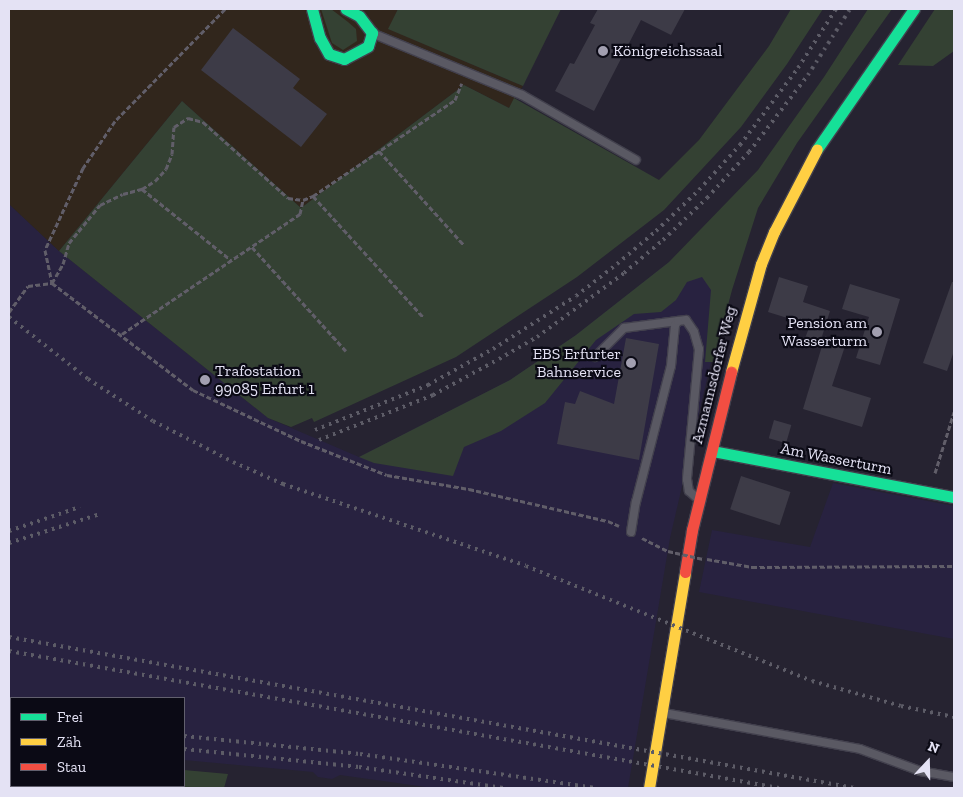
<!DOCTYPE html>
<meta charset="utf-8">
<style>
body{margin:0}
#map{position:relative;width:963px;height:797px;overflow:hidden;background:#262331;font-family:"Zilla Slab",serif}
div>[style]{position:absolute}
.built>*{inset:0;background:#282240}
.industrial>*{inset:0;background:#31261c}
.green>*{inset:0;background:#344133}
.building>*{inset:0;background:#3d3b47;transform-origin:0 0}
.path>*{height:3px;margin-top:-1.5px;transform-origin:0;background:repeating-linear-gradient(90deg,#615e69 0 5px,transparent 0 7.5px)}
.roads{filter:drop-shadow(1px 0 #42404d) drop-shadow(-1px 0 #42404d) drop-shadow(0 1px #42404d) drop-shadow(0 -1px #42404d)}
.lane>*{height:8px;margin:-4px;padding:0 4px;transform-origin:4px;border-radius:4px;background:#5a5963}
.fast>*{height:11px;margin:-5.5px;padding:0 5.5px;transform-origin:5.5px;border-radius:5.5px;background:#16e098}
.slow>*{height:11px;margin:-5.5px;padding:0 5.5px;transform-origin:5.5px;border-radius:5.5px;background:#ffcf43}
.jam>*{height:11px;margin:-5.5px;padding:0 5.5px;transform-origin:5.5px;border-radius:5.5px;background:#f24e42}
.rail>*{height:4px;margin-top:-2px;transform-origin:0;background:repeating-linear-gradient(90deg,#5d5c67 0 2.5px,transparent 0 7.5px)}
.path-bridge>*{height:3px;margin-top:-1.5px;transform-origin:0;background:repeating-linear-gradient(90deg,#615e69 0 5px,transparent 0 7.5px)}
.dots>*{width:14px;height:14px;translate:-50% -50%;box-sizing:border-box;border:2px solid #0b0a15;border-radius:50%}
span{translate:-50% -50%;white-space:nowrap;text-align:center;line-height:1.15;-webkit-text-stroke:4.5px #0b0a15;paint-order:stroke}
.poi-label{font-size:16px;color:#e4e2f4}
.left{translate:0 -50%;text-align:left}
.right{translate:-100% -50%;text-align:right}
.street-label{font-size:16px;color:#e4e2f4}
.frame{position:absolute;inset:0;border:10px solid #e4e2f4;pointer-events:none}
.legend{position:absolute;left:10px;top:697px;width:175px;height:90px;box-sizing:border-box;background:#0b0a15;border:1px solid #62606e;margin:0;padding:6px 9px;list-style:none;font-size:15px;color:#e4e2f4}
.legend li{display:flex;align-items:center;gap:10px;height:25px}
.legend b{width:25px;border:1px solid #62606e}
.north{position:absolute;left:903px;top:737px;width:50px;height:50px;-webkit-text-stroke:4px #0b0a15;paint-order:stroke;rotate:21deg;font-size:14px;font-weight:700;line-height:20px;text-align:center;color:#e4e2f4}
.north::after{content:'';display:block;margin:auto;width:18px;height:22px;background:#e4e2f4;clip-path:polygon(50% 0,100% 100%,50% 72%,0 100%)}
</style>
<div id="map">
<div class="built">
<div style="clip-path:polygon(9px 204px,59px 251px,268px 418px,359px 457px,510px 380px,576px 335px,669px 262px,731px 276px,670px 538px,628px 788px,433px 788px,340px 775px,332px 779px,318px 777px,313px 772px,184px 760px,184px 698px,11px 698px,11px 746px,9px 746px)"></div>
<div style="clip-path:polygon(833px 483px,954px 506px,954px 639px,699px 592px,712px 530px,810px 547px)"></div>
</div>
<div class="industrial">
<div style="clip-path:polygon(9px 9px,398px 9px,389px 29px,523px 86px,509px 108px,464px 85px,301px 208px,182px 101px,59px 251px,9px 204px)"></div>
</div>
<div class="green">
<div style="clip-path:polygon(321px 9px,331px 9px,348px 22px,356px 29px,357px 41px,343px 50px,332px 43px)"></div>
<div style="clip-path:polygon(398px 9px,561px 9px,523px 86px,388px 29px)"></div>
<div style="clip-path:polygon(791px 9px,823px 9px,787px 64px,741px 127px,664px 210px,577px 277px,456px 357px,314px 422px,312px 418px,291px 427px,268px 418px,59px 251px,182px 101px,301px 208px,464px 85px,509px 108px,514px 98px,659px 180px,699px 140px,769px 46px)"></div>
<div style="clip-path:polygon(868px 9px,892px 9px,797px 143px,758px 208px,732px 290px,713px 362px,705px 362px,711px 290px,702px 277px,687px 282px,676px 300px,661px 312px,634px 314px,596px 340px,545px 403px,501px 431px,464px 447px,453px 476px,374px 463px,359px 457px,510px 380px,576px 335px,669px 262px,758px 170px,824px 77px)"></div>
<div style="clip-path:polygon(935px 9px,954px 9px,954px 51px,933px 66px,898px 65px)"></div>
<div style="clip-path:polygon(9px 755px,11px 756px,11px 786px,184px 786px,184px 770px,228px 774px,224px 788px,9px 788px)"></div>
</div>
<div class="building">
<div style="clip-path:polygon(598px 9px,685px 9px,671px 35px,641px 20px,594px 111px,555px 91px,570px 63px,574px 64px,595px 25px,590px 23px)"></div>
<div style="clip-path:polygon(233px 28px,300px 79px,293px 88px,327px 114px,301px 147px,201px 70px)"></div>
<div style="clip-path:polygon(779px 277px,808px 286px,803px 302px,830px 311px,819px 346px,804px 341px,810px 325px,768px 312px)"></div>
<div style="clip-path:polygon(952px 282px,954px 282px,954px 351px,947px 371px,923px 363px)"></div>
<div style="clip-path:polygon(850px 284px,900px 299px,880px 365px,856px 358px,869px 317px,842px 309px)"></div>
<div style="clip-path:polygon(825px 336px,846px 343px,832px 386px,871px 398px,862px 427px,803px 409px)"></div>
<div style="clip-path:polygon(626px 338px,659px 344px,639px 460px,557px 444px,565px 402px,575px 404px,580px 391px,614px 404px)"></div>
<div style="left:774px;top:420px;width:18px;height:19px;rotate:16deg"></div>
<div style="left:741px;top:476px;width:52px;height:35px;rotate:18deg"></div>
</div>
<div class="path">
<div style="left:225px;top:9px;width:157px;rotate:134.5deg"></div>
<div style="left:115px;top:121px;width:57px;rotate:124.2deg"></div>
<div style="left:83px;top:168px;width:90px;rotate:114.9deg"></div>
<div style="left:45px;top:250px;width:34px;rotate:78deg"></div>
<div style="left:52px;top:283px;width:177px;rotate:37.2deg"></div>
<div style="left:193px;top:390px;width:119px;rotate:25.3deg"></div>
<div style="left:301px;top:441px;width:92px;rotate:21.6deg"></div>
<div style="left:387px;top:475px;width:83px;rotate:9.7deg"></div>
<div style="left:469px;top:489px;width:143px;rotate:13deg"></div>
<div style="left:608px;top:521px;width:12px;rotate:24deg"></div>
<div style="left:379px;top:151px;width:127px;rotate:47.9deg"></div>
<div style="left:142px;top:189px;width:114px;rotate:38.6deg"></div>
<div style="left:313px;top:196px;width:171px;rotate:-34.1deg"></div>
<div style="left:455px;top:100px;width:18px;rotate:-68deg"></div>
<div style="left:252px;top:247px;width:140px;rotate:47.9deg"></div>
<div style="left:9px;top:312px;width:32px;rotate:-54deg"></div>
<div style="left:28px;top:286px;width:24px;rotate:-7deg"></div>
<div style="left:52px;top:283px;width:22px;rotate:-60deg"></div>
<div style="left:63px;top:264px;width:22px;rotate:-74deg"></div>
<div style="left:69px;top:243px;width:49px;rotate:-50.8deg"></div>
<div style="left:100px;top:205px;width:25px;rotate:-26deg"></div>
<div style="left:123px;top:194px;width:20px;rotate:-15deg"></div>
<div style="left:142px;top:189px;width:15px;rotate:-32deg"></div>
<div style="left:155px;top:181px;width:16px;rotate:-47deg"></div>
<div style="left:166px;top:169px;width:16px;rotate:-68deg"></div>
<div style="left:172px;top:154px;width:27px;rotate:-86deg"></div>
<div style="left:174px;top:127px;width:17px;rotate:-33deg"></div>
<div style="left:188px;top:118px;width:16px;rotate:15deg"></div>
<div style="left:203px;top:122px;width:114px;rotate:41.8deg"></div>
<div style="left:288px;top:198px;width:15px;rotate:8deg"></div>
<div style="left:303px;top:200px;width:11px;rotate:-22deg"></div>
<div style="left:313px;top:196px;width:164px;rotate:47.7deg"></div>
<div style="left:122px;top:334px;width:215px;rotate:-34deg"></div>
<div style="left:300px;top:214px;width:14px;rotate:-78deg"></div>
<div style="left:935px;top:473px;width:64px;rotate:-72.7deg"></div>
<div style="left:642px;top:538px;width:29px;rotate:27deg"></div>
<div style="left:707px;top:559px;width:46px;rotate:10.1deg"></div>
<div style="left:752px;top:567px;width:202px;rotate:-0.3deg"></div>
</div>
<div class="roads">
<div class="lane">
<div style="left:374px;top:34px;width:160px;rotate:22.4deg"></div>
<div style="left:522px;top:95px;width:131px;rotate:29.7deg"></div>
<div style="left:595px;top:357px;width:41px;rotate:-45deg"></div>
<div style="left:624px;top:328px;width:54px;rotate:-7.4deg"></div>
<div style="left:631px;top:532px;width:30px;rotate:-81deg"></div>
<div style="left:636px;top:502px;width:140px;rotate:-75.6deg"></div>
<div style="left:671px;top:366px;width:41px;rotate:-84.4deg"></div>
<div style="left:675px;top:325px;width:5px;rotate:-53deg"></div>
<div style="left:678px;top:321px;width:8px;rotate:-7deg"></div>
<div style="left:686px;top:320px;width:14px;rotate:56deg"></div>
<div style="left:694px;top:332px;width:18px;rotate:74deg"></div>
<div style="left:699px;top:349px;width:131px;rotate:95.3deg"></div>
<div style="left:687px;top:479px;width:12px;rotate:81deg"></div>
<div style="left:689px;top:491px;width:9px;rotate:41deg"></div>
<div style="left:664px;top:713px;width:199px;rotate:10.4deg"></div>
<div style="left:860px;top:749px;width:64px;rotate:20.1deg"></div>
<div style="left:920px;top:771px;width:35px;rotate:10deg"></div>
</div>
<div class="fast">
<div style="left:312px;top:9px;width:30px;rotate:75deg"></div>
<div style="left:320px;top:38px;width:18px;rotate:61deg"></div>
<div style="left:329px;top:54px;width:16px;rotate:18deg"></div>
<div style="left:344px;top:59px;width:27px;rotate:-28deg"></div>
<div style="left:368px;top:46px;width:14px;rotate:-73deg"></div>
<div style="left:372px;top:33px;width:21px;rotate:-127deg"></div>
<div style="left:359px;top:16px;width:15px;rotate:-152deg"></div>
<div style="left:817px;top:149px;width:170px;rotate:-55.3deg"></div>
<div style="left:712px;top:451px;width:246px;rotate:10.8deg"></div>
</div>
<div class="slow">
<div style="left:731px;top:372px;width:112px;rotate:-74.5deg"></div>
<div style="left:761px;top:264px;width:35px;rotate:-68deg"></div>
<div style="left:774px;top:232px;width:93px;rotate:-62.6deg"></div>
<div style="left:649px;top:788px;width:219px;rotate:-80.5deg"></div>
</div>
<div class="jam">
<div style="left:685px;top:572px;width:43px;rotate:-80.5deg"></div>
<div style="left:692px;top:530px;width:163px;rotate:-76.1deg"></div>
</div>
</div>
<div class="rail">
<div style="left:9px;top:317px;width:100px;rotate:38.1deg"></div>
<div style="left:88px;top:379px;width:77px;rotate:32.9deg"></div>
<div style="left:153px;top:421px;width:90px;rotate:27.1deg"></div>
<div style="left:233px;top:462px;width:55px;rotate:23.7deg"></div>
<div style="left:283px;top:484px;width:256px;rotate:18.6deg"></div>
<div style="left:526px;top:566px;width:308px;rotate:21.9deg"></div>
<div style="left:812px;top:681px;width:92px;rotate:15.7deg"></div>
<div style="left:901px;top:706px;width:54px;rotate:11.7deg"></div>
<div style="left:315px;top:430px;width:122px;rotate:-21.7deg"></div>
<div style="left:428px;top:385px;width:74px;rotate:-29deg"></div>
<div style="left:493px;top:349px;width:98px;rotate:-32.6deg"></div>
<div style="left:576px;top:296px;width:52px;rotate:-38deg"></div>
<div style="left:617px;top:264px;width:51px;rotate:-40.2deg"></div>
<div style="left:656px;top:231px;width:59px;rotate:-43.6deg"></div>
<div style="left:699px;top:190px;width:61px;rotate:-47.7deg"></div>
<div style="left:740px;top:145px;width:96px;rotate:-53deg"></div>
<div style="left:798px;top:68px;width:70px;rotate:-57.2deg"></div>
<div style="left:319px;top:440px;width:123px;rotate:-21.5deg"></div>
<div style="left:433px;top:395px;width:75px;rotate:-28.6deg"></div>
<div style="left:499px;top:359px;width:44px;rotate:-30.1deg"></div>
<div style="left:537px;top:337px;width:108px;rotate:-36.3deg"></div>
<div style="left:624px;top:273px;width:51px;rotate:-40.2deg"></div>
<div style="left:663px;top:240px;width:61px;rotate:-43.7deg"></div>
<div style="left:707px;top:198px;width:62px;rotate:-47.6deg"></div>
<div style="left:749px;top:152px;width:97px;rotate:-52.5deg"></div>
<div style="left:808px;top:75px;width:78px;rotate:-57.5deg"></div>
<div style="left:9px;top:531px;width:75px;rotate:-18.7deg"></div>
<div style="left:9px;top:543px;width:96px;rotate:-17.7deg"></div>
<div style="left:9px;top:637px;width:859px;rotate:10.12deg"></div>
<div style="left:9px;top:651px;width:782px;rotate:10.09deg"></div>
<div style="left:9px;top:722px;width:2px"></div>
<div style="left:9px;top:735px;width:2px"></div>
<div style="left:184px;top:736px;width:177px;rotate:5.8deg"></div>
<div style="left:360px;top:754px;width:238px;rotate:8.2deg"></div>
<div style="left:184px;top:749px;width:176px;rotate:5.9deg"></div>
<div style="left:359px;top:767px;width:146px;rotate:8.3deg"></div>
</div>
<div class="path-bridge">
<div style="left:668px;top:551px;width:37px;rotate:13deg"></div>
</div>
<div class="dots">
<div style="left:603px;top:51px;background:#a29fb0"></div>
<div style="left:877px;top:332px;background:#a29fb0"></div>
<div style="left:631px;top:363px;background:#a29fb0"></div>
<div style="left:205px;top:380px;background:#a29fb0"></div>
</div>
<div class="poi-label">
<span class="left" style="left:613px;top:51px">Königreichssaal</span>
<span class="right" style="left:867px;top:332px">Pension am<br>Wasserturm</span>
<span class="right" style="left:621px;top:363px">EBS Erfurter<br>Bahnservice</span>
<span class="left" style="left:215px;top:380px">Trafostation<br>99085 Erfurt 1</span>
</div>
<div class="street-label">
<span style="left:714px;top:375px;rotate:-76deg">Azmannsdorfer Weg</span>
<span style="left:836px;top:459px;rotate:11deg">Am Wasserturm</span>
</div>
<div class="frame"></div>
<ul class="legend">
<li><b style="height:6px;background:#16e098"></b>Frei</li>
<li><b style="height:6px;background:#ffcf43"></b>Zäh</li>
<li><b style="height:6px;background:#f24e42"></b>Stau</li>
</ul>
<div class="north">N</div>
</div>
